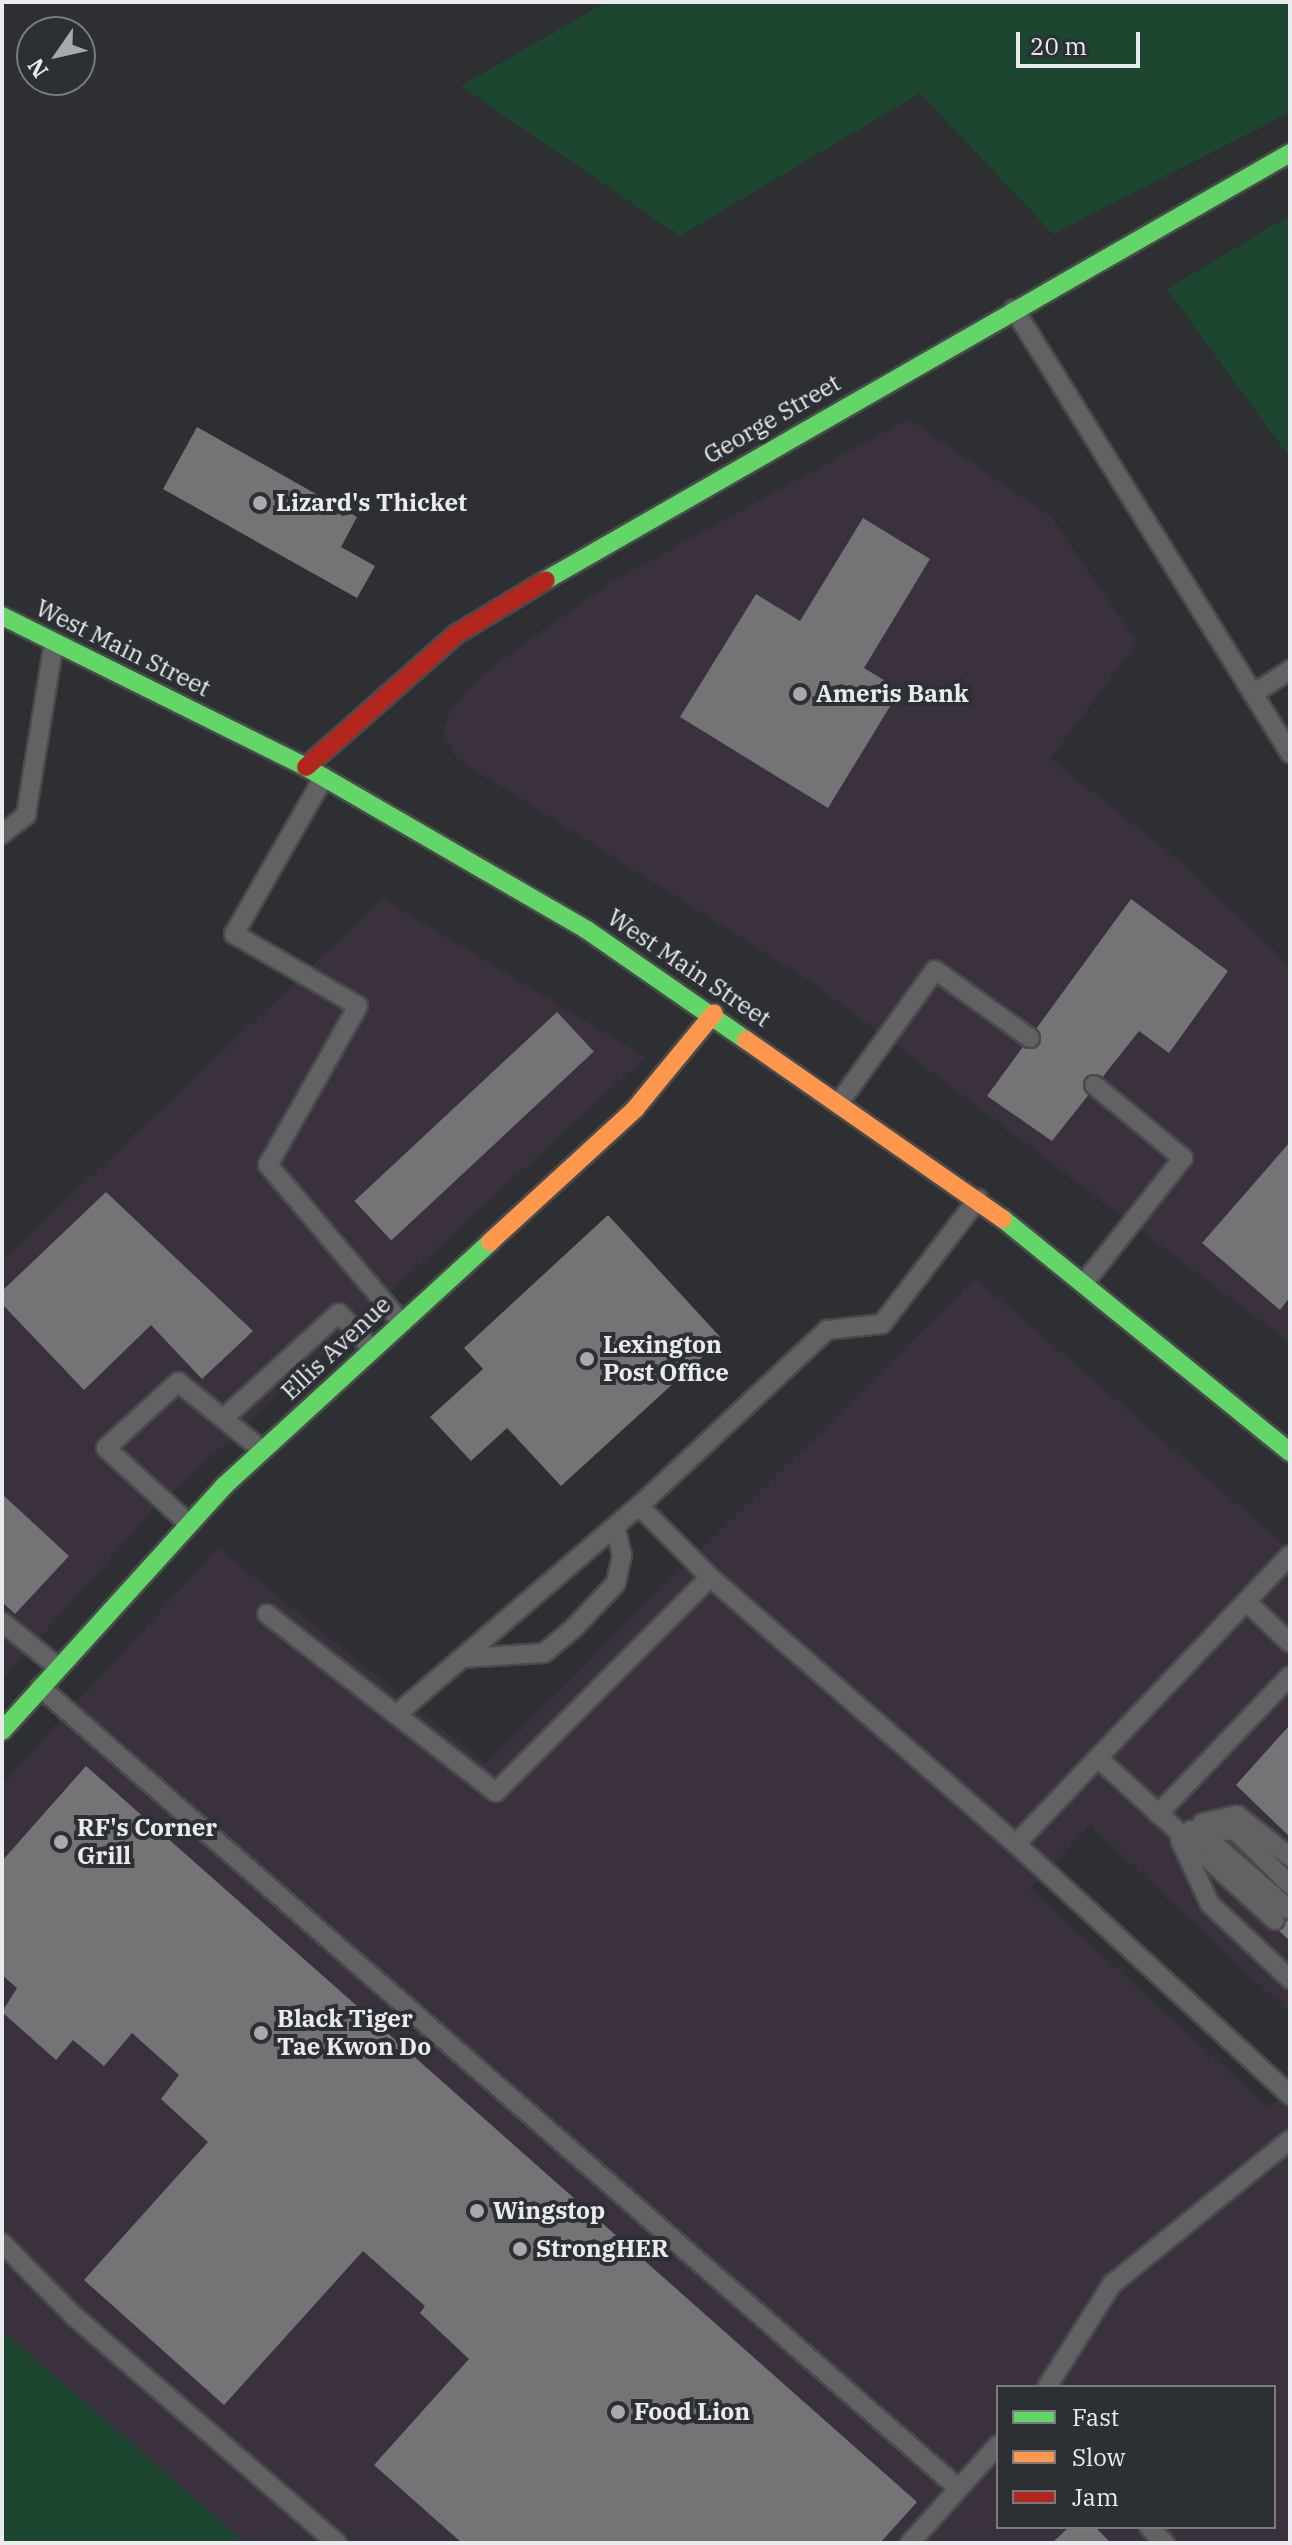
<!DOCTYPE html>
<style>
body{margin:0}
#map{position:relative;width:1292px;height:2545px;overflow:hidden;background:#2d2f32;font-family:"IBM Plex Serif",serif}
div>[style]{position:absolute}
.commercial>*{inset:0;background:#3b313e}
.green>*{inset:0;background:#1c462f}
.building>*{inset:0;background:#747476;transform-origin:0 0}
.roads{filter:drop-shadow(2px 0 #494a4c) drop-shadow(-2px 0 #494a4c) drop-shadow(0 2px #494a4c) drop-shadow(0 -2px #494a4c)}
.lane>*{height:18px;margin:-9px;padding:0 9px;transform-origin:9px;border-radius:9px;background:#626264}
.fast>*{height:18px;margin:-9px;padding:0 9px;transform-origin:9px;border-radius:9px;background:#63d668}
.slow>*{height:18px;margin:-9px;padding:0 9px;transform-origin:9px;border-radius:9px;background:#ff974d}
.jam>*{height:18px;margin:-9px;padding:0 9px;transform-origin:9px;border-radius:9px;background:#b3261e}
.dots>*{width:22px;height:22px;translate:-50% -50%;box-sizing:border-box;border:4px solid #2c2f33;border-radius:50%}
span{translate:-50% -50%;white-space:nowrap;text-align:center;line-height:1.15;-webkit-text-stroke:8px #2c2f33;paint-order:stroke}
.street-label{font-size:24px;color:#e9ebee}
.poi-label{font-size:24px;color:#e9ebee;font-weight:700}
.left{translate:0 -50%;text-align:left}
.frame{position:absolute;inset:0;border:4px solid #e9ebee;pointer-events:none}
.legend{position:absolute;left:996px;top:2385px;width:280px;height:144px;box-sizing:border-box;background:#2c2f33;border:2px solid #787a7e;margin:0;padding:10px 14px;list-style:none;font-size:24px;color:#e9ebee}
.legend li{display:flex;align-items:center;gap:16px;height:40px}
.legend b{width:40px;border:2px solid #787a7e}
.north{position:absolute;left:16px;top:16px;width:80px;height:80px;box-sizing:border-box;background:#2c2f33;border:2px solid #787a7e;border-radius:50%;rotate:236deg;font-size:22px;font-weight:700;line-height:32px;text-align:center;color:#e9ebee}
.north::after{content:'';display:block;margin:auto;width:28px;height:36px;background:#a7a9ac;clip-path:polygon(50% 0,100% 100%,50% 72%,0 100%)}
.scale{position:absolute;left:1016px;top:32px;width:124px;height:36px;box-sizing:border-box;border:4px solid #e9ebee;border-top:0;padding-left:10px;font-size:24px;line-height:28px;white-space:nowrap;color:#e9ebee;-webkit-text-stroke:6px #2c2f33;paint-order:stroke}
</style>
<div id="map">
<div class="commercial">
<div style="clip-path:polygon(908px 419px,1050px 516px,1137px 642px,1050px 759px,1182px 863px,1290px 967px,1290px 1342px,810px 981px,458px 759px,443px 734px,450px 710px,484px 673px,610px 583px)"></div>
<div style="clip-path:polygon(383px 899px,645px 1057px,152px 1511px,2px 1680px,2px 1261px)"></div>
<div style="clip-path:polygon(evenodd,975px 1278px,1290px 1550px,1290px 2013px,1090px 1825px,1030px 1889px,1269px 2108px,1290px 2087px,1290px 2543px,246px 2543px,2px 2330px,2px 1785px,218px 1548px,486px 1764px,975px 1278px,998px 2387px,1274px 2387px,1274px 2527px,998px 2527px,998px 2387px)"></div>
</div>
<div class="green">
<div style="clip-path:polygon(606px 2px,1290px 2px,1290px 112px,1053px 234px,920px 93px,680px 236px,461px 86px)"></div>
<div style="clip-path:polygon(1290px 215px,1290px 458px,1167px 289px)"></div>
<div style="clip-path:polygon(2px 2330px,246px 2543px,2px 2543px)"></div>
</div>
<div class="building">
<div style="clip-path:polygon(197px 427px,357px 517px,341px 547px,375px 566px,357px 598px,163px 489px)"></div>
<div style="clip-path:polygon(863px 518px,930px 559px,864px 668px,900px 690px,828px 808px,680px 717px,756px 594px,800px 621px)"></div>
<div style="clip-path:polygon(1131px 899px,1228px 971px,1169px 1053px,1139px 1031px,1052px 1141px,987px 1096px)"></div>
<div style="left:557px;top:1012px;width:54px;height:277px;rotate:47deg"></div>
<div style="clip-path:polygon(1290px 1142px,1290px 1297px,1280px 1310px,1202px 1243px)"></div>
<div style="clip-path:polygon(106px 1192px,253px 1331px,202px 1379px,151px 1325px,84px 1390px,2px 1304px,2px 1291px)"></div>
<div style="clip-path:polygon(608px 1215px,722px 1339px,561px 1486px,507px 1428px,471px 1461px,430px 1417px,483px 1369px,464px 1348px)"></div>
<div style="clip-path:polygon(2px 1494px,69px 1556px,15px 1614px,2px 1602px)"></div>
<div style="clip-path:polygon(1288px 1727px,1290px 1729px,1290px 1837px,1236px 1785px)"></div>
<div style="clip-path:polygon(86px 1766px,917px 2502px,880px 2543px,462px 2543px,374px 2465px,469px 2359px,420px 2313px,425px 2306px,363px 2251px,224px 2405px,84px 2280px,208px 2142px,161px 2099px,179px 2075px,132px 2033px,104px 2066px,73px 2040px,56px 2060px,2px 2012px,17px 1988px,2px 1975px,2px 1861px)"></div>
<div style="clip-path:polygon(1290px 1882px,1290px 1941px,1273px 1925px)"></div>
<div style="clip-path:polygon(1069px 2527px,1095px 2527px,1111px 2543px,1052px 2543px)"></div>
</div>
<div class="roads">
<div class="lane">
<div style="left:1014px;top:309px;width:523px;rotate:58.13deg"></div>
<div style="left:1253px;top:694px;width:44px;rotate:-33deg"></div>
<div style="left:324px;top:777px;width:181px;rotate:119.8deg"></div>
<div style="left:234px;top:934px;width:143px;rotate:30.1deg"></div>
<div style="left:358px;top:1006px;width:183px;rotate:119.5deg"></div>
<div style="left:268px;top:1165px;width:207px;rotate:49.7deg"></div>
<div style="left:2px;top:834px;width:31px;rotate:-38deg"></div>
<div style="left:26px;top:815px;width:175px;rotate:-80.8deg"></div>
<div style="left:841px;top:1100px;width:160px;rotate:-54.1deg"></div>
<div style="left:935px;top:970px;width:117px;rotate:35.6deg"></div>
<div style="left:1085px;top:1282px;width:158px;rotate:-51.7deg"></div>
<div style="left:1183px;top:1158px;width:115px;rotate:-140.6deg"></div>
<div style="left:225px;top:1417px;width:154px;rotate:-42.4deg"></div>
<div style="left:339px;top:1313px;width:47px;rotate:47.6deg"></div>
<div style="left:639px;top:1506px;width:100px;rotate:45deg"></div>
<div style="left:188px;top:1523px;width:111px;rotate:-137.6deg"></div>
<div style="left:106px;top:1448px;width:98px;rotate:-42.5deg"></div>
<div style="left:178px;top:1382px;width:108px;rotate:39deg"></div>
<div style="left:1247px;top:1602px;width:59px;rotate:43.6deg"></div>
<div style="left:267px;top:1614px;width:290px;rotate:37.9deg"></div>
<div style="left:496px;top:1792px;width:303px;rotate:-45.1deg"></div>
<div style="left:710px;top:1577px;width:406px;rotate:41.1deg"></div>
<div style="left:1016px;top:1844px;width:398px;rotate:-46.5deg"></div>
<div style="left:2px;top:1622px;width:72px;rotate:38.8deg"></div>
<div style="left:463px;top:1658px;width:81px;rotate:-3.5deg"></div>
<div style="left:544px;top:1653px;width:40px;rotate:-40deg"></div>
<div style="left:575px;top:1627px;width:60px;rotate:-47deg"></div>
<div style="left:616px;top:1583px;width:29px;rotate:-78deg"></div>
<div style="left:622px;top:1555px;width:29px;rotate:-104deg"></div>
<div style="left:40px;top:1687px;width:1216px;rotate:41.1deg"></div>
<div style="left:398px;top:1713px;width:318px;rotate:-40.7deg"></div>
<div style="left:639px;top:1506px;width:258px;rotate:-43.1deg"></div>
<div style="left:827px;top:1330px;width:55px;rotate:-6.2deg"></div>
<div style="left:882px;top:1324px;width:158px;rotate:-52.5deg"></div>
<div style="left:1098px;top:1758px;width:240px;rotate:42.5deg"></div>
<div style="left:1158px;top:1814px;width:191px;rotate:-46.3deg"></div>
<div style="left:1202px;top:1823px;width:36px;rotate:-13deg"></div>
<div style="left:1237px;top:1815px;width:68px;rotate:38.4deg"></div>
<div style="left:1191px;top:1830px;width:45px;rotate:1.3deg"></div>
<div style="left:1236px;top:1831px;width:76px;rotate:45deg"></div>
<div style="left:1186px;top:1833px;width:29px;rotate:20deg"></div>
<div style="left:1213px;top:1843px;width:102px;rotate:41deg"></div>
<div style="left:1180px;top:1840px;width:71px;rotate:64.9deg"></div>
<div style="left:1210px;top:1904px;width:110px;rotate:43.2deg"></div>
<div style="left:1016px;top:1844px;width:372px;rotate:42.5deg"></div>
<div style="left:2px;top:2243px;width:103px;rotate:45.4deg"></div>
<div style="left:74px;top:2316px;width:347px;rotate:40.8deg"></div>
<div style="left:1047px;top:2387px;width:122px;rotate:-57.7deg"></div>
<div style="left:1112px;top:2284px;width:229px;rotate:-39deg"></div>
<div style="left:1149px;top:2527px;width:23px;rotate:45deg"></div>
<div style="left:910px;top:2543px;width:132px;rotate:-48.1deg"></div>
</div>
<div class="fast">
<div style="left:546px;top:580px;width:858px;rotate:-29.85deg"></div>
<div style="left:2px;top:616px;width:339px;rotate:26.4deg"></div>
<div style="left:306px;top:767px;width:325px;rotate:30.1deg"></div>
<div style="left:587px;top:930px;width:193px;rotate:34.7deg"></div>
<div style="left:1003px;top:1219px;width:370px;rotate:39.1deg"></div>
<div style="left:2px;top:1731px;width:331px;rotate:-47.8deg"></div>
<div style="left:224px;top:1486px;width:361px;rotate:-42.5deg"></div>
</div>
<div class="slow">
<div style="left:746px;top:1040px;width:313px;rotate:34.9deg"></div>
<div style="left:490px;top:1242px;width:197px;rotate:-42.5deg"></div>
<div style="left:635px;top:1109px;width:124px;rotate:-50.5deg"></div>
</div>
<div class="jam">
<div style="left:306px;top:767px;width:199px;rotate:-41.5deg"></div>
<div style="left:455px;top:635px;width:106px;rotate:-31.1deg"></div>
</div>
</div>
<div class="dots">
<div style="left:260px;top:503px;background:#a7a9ac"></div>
<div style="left:800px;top:694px;background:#a7a9ac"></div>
<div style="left:587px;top:1359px;background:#a7a9ac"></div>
<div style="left:61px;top:1842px;background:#a7a9ac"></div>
<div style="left:261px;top:2033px;background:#a7a9ac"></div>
<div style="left:477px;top:2211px;background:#a7a9ac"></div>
<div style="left:520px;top:2249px;background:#a7a9ac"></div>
<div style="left:618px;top:2412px;background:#a7a9ac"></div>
</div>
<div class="street-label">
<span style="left:772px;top:419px;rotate:-30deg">George Street</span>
<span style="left:123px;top:648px;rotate:26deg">West Main Street</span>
<span style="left:689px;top:968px;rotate:34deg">West Main Street</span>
<span style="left:336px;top:1348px;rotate:-43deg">Ellis Avenue</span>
</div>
<div class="poi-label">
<span class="left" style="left:276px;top:503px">Lizard's Thicket</span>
<span class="left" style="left:816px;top:694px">Ameris Bank</span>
<span class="left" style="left:603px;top:1359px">Lexington<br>Post Office</span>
<span class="left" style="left:77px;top:1842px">RF's Corner<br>Grill</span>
<span class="left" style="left:277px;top:2033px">Black Tiger<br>Tae Kwon Do</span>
<span class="left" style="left:493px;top:2211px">Wingstop</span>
<span class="left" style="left:536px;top:2249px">StrongHER</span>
<span class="left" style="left:634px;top:2412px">Food Lion</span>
</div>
<div class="frame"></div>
<ul class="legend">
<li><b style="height:10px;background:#63d668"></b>Fast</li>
<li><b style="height:10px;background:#ff974d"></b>Slow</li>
<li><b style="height:10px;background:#b3261e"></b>Jam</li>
</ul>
<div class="north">N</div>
<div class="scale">20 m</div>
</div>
